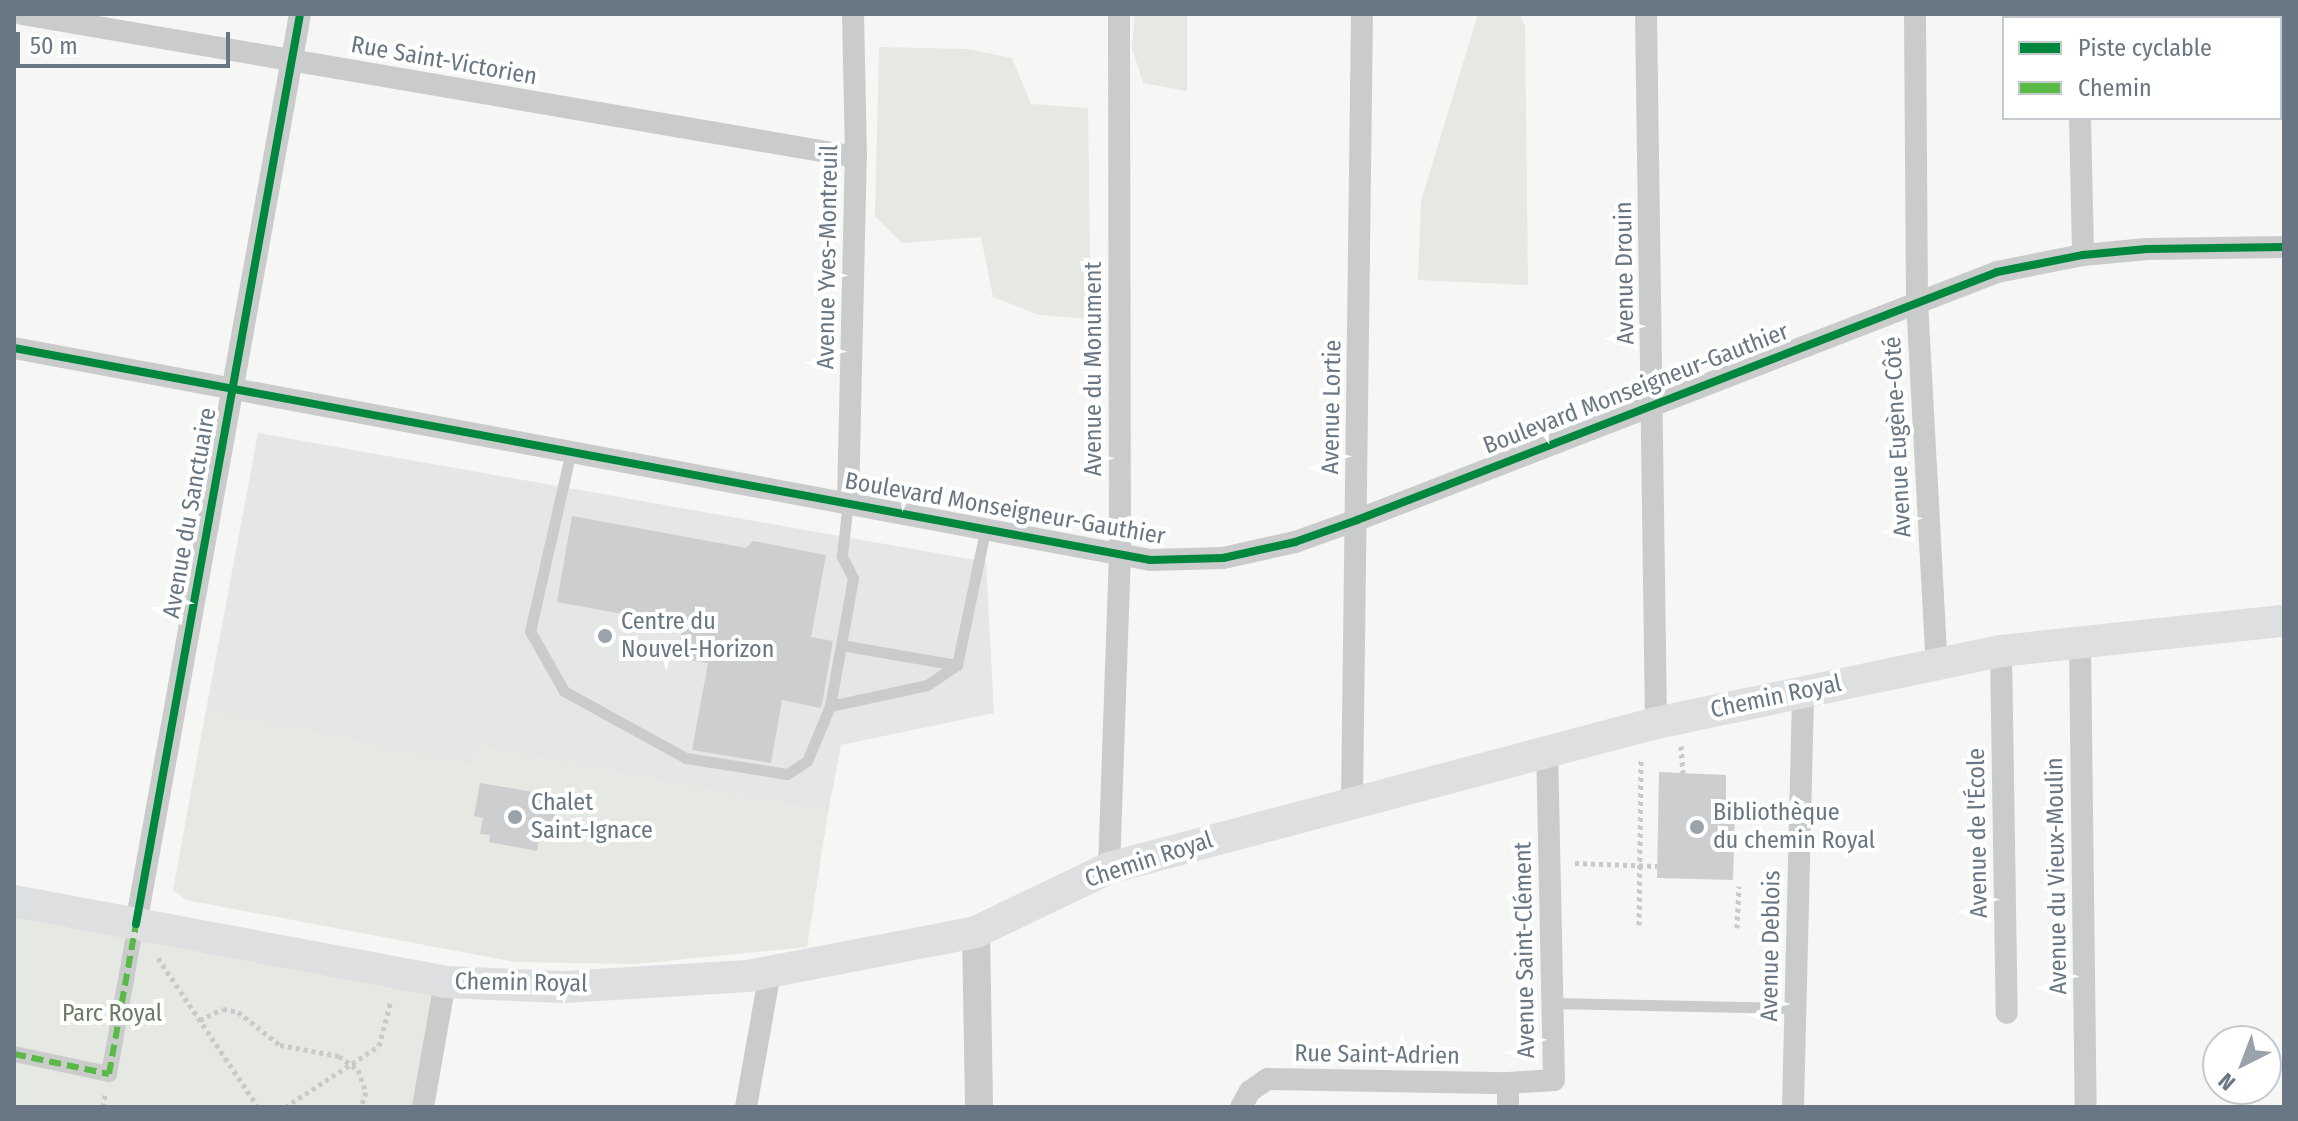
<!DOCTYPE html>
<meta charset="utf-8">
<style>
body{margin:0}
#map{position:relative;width:2298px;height:1121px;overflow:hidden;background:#f6f6f5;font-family:"Fira Sans Condensed",sans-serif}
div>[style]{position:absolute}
.built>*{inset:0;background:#e5e6e6}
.green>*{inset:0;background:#e6e8e3}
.building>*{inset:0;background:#cdcecf}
.path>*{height:5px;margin-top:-2.5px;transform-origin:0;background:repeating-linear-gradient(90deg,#c8c9ca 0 4px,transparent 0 8px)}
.service>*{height:11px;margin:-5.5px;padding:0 5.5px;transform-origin:5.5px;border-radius:5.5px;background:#cacccc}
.pedestrian>*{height:16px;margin:-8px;padding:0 8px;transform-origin:8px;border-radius:8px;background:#cacccc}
.minor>*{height:22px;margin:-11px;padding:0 11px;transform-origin:11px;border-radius:11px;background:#cacccc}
.tertiary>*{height:28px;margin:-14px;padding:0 14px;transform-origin:14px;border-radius:14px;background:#cacccc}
.secondary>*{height:32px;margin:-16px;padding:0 16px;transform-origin:16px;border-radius:16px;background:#dedfe0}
.quiet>*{height:6px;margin-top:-3px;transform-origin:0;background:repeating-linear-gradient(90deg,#58b947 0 12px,transparent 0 18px)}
.cycleway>*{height:8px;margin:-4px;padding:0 4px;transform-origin:4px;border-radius:4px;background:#00873e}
.dots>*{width:22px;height:22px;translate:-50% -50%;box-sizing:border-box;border:4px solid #fff;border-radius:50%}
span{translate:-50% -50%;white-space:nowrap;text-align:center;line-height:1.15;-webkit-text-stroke:8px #fff;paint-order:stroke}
.street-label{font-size:24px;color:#687783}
.poi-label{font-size:24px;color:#687783}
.left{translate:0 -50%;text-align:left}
.park-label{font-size:24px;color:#6a7b66}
.frame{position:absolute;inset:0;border:16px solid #687783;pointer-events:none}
.legend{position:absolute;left:2002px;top:16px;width:280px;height:104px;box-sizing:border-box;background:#fff;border:2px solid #c3c9cd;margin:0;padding:10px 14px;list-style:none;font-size:24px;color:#687783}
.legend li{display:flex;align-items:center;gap:16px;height:40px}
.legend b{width:40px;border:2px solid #c3c9cd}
.north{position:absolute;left:2202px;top:1025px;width:80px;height:80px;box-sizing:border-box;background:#fff;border:2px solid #c3c9cd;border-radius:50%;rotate:222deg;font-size:22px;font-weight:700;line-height:32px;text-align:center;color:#687783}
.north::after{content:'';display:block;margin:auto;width:28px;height:36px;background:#9aa3ab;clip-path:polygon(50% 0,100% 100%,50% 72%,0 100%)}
.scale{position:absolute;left:16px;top:32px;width:214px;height:36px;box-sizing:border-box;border:4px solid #687783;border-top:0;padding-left:10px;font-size:24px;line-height:28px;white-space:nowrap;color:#687783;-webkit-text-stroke:6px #fff;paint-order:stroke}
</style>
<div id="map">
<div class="built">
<div style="clip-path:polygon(258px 433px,986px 562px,994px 713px,841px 745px,828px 813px,477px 746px,472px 766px,206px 710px)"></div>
</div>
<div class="green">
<div style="clip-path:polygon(1135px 14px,1187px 14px,1187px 91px,1143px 83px,1132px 48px)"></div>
<div style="clip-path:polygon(1478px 14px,1519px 14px,1525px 25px,1528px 285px,1418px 280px,1421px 201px)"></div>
<div style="clip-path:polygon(879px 47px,967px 49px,1012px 58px,1031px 104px,1088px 108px,1091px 319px,1039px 315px,993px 297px,981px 237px,902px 243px,875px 216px)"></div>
<div style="clip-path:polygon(206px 710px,472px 766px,477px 746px,828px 813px,807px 947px,635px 964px,515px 962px,186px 900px,173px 890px)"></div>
<div style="clip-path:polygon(14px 901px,445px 982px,423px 1107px,14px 1107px)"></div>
</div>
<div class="building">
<div style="clip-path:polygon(572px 516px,746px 548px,753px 541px,826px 555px,811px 637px,833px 641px,822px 704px,820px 708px,782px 700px,771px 763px,692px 750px,708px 663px,677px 658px,683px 625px,557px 602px)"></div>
<div style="clip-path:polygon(1659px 772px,1726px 775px,1726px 812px,1735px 812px,1733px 880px,1657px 878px)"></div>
<div style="clip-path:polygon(480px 783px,558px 796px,552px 829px,541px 827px,537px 851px,489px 842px,490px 835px,480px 834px,483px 818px,474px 816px)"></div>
</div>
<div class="path">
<div style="left:1681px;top:746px;width:27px;rotate:86deg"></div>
<div style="left:1735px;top:812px;width:43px;rotate:-1.3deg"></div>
<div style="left:1575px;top:863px;width:82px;rotate:2.1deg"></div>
<div style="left:1639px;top:925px;width:167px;rotate:-89.3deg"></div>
<div style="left:1737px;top:928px;width:42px;rotate:-87.3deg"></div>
<div style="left:158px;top:958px;width:179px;rotate:56.1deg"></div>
<div style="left:14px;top:1010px;width:2px"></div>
<div style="left:200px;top:1020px;width:25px;rotate:-26deg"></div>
<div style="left:223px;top:1009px;width:15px;rotate:11deg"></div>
<div style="left:238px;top:1012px;width:53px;rotate:38.2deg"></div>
<div style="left:280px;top:1045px;width:60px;rotate:10.6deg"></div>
<div style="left:339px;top:1056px;width:24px;rotate:36deg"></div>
<div style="left:358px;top:1070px;width:23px;rotate:70deg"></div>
<div style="left:366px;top:1092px;width:16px;rotate:108deg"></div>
<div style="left:103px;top:1107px;width:12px;rotate:-81deg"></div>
<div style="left:285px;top:1107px;width:112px;rotate:-33deg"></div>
<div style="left:379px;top:1046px;width:47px;rotate:-75.1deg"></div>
</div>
<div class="service">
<div style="left:571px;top:451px;width:185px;rotate:102.8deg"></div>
<div style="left:530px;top:631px;width:69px;rotate:60.5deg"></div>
<div style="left:564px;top:691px;width:139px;rotate:28.8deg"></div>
<div style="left:686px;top:758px;width:102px;rotate:9deg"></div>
<div style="left:787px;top:774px;width:24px;rotate:-33deg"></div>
<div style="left:807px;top:761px;width:60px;rotate:-67.3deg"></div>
<div style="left:830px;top:706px;width:99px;rotate:-12.2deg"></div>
<div style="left:927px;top:685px;width:36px;rotate:-34deg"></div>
<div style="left:957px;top:665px;width:137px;rotate:-78.2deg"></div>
<div style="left:841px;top:645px;width:118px;rotate:9.8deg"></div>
<div style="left:830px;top:706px;width:130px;rotate:-79.8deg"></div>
<div style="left:853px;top:578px;width:25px;rotate:-117deg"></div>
<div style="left:842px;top:556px;width:55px;rotate:-83.8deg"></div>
<div style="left:1553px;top:1003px;width:242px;rotate:1.2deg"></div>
</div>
<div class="pedestrian">
<div style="left:14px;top:1054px;width:97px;rotate:11.9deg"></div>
<div style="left:109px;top:1074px;width:152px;rotate:-79.8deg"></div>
</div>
<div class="minor">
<div style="left:22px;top:14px;width:846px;rotate:9.73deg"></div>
<div style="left:1646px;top:14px;width:709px;rotate:89.19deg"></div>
<div style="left:1915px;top:14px;width:287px;rotate:89.6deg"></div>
<div style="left:1917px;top:301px;width:365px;rotate:86.9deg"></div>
<div style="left:2078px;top:14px;width:4px;rotate:90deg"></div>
<div style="left:2080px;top:118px;width:137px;rotate:88.7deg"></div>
<div style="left:14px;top:348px;width:1156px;rotate:10.57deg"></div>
<div style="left:1150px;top:560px;width:73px;rotate:-1.6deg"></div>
<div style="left:1223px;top:558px;width:74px;rotate:-12.5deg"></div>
<div style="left:1295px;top:542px;width:66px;rotate:-19.5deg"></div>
<div style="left:1357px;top:520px;width:686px;rotate:-21.18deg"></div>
<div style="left:1997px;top:272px;width:88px;rotate:-11.2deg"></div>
<div style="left:2083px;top:255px;width:64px;rotate:-5.4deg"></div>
<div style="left:2147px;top:249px;width:137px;rotate:-0.8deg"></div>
<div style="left:848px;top:501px;width:344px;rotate:-88.7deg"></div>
<div style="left:856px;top:157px;width:143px;rotate:-91.2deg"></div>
<div style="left:2080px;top:645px;width:462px;rotate:89.3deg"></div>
<div style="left:2001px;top:651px;width:362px;rotate:89.1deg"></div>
<div style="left:1352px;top:800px;width:786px;rotate:-89.27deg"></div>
<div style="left:1109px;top:868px;width:313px;rotate:-88deg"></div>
<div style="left:1120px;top:555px;width:541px;rotate:-90.11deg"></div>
<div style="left:136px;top:924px;width:925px;rotate:-79.78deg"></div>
<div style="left:423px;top:1107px;width:127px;rotate:-80deg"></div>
<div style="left:746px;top:1107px;width:137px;rotate:-79.9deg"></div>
<div style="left:1241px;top:1107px;width:18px;rotate:-61deg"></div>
<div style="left:1250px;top:1091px;width:22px;rotate:-34deg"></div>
<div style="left:1268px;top:1079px;width:240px;rotate:1deg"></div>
<div style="left:1508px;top:1107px;width:24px;rotate:-90deg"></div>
<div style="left:1508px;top:1083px;width:46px;rotate:-3.7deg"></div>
<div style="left:1554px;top:1080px;width:332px;rotate:-91.2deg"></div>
<div style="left:1793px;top:1107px;width:418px;rotate:-88.6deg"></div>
</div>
<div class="tertiary">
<div style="left:976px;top:932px;width:175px;rotate:89deg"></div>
</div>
<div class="secondary">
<div style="left:14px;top:901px;width:439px;rotate:10.6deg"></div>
<div style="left:445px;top:982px;width:119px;rotate:2.4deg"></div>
<div style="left:564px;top:987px;width:184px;rotate:-3.4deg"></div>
<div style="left:748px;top:976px;width:232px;rotate:-10.9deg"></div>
<div style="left:976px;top:932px;width:148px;rotate:-25.7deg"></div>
<div style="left:1109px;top:868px;width:566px;rotate:-14.85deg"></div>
<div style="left:1656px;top:723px;width:352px;rotate:-11.8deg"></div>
<div style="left:2001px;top:651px;width:285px;rotate:-6.1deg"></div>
</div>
<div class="quiet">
<div style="left:14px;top:1054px;width:97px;rotate:11.9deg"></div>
<div style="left:109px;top:1074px;width:152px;rotate:-79.8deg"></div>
</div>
<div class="cycleway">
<div style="left:14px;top:348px;width:1156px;rotate:10.57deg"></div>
<div style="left:1150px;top:560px;width:73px;rotate:-1.6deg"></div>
<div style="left:1223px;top:558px;width:74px;rotate:-12.5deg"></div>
<div style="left:1295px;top:542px;width:66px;rotate:-19.5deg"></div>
<div style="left:1357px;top:520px;width:686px;rotate:-21.18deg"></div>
<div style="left:1997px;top:272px;width:88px;rotate:-11.2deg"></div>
<div style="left:2083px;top:255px;width:64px;rotate:-5.4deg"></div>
<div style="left:2147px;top:249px;width:137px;rotate:-0.8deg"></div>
<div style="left:136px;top:924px;width:925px;rotate:-79.78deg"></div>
</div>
<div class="dots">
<div style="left:605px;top:636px;background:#9aa3ab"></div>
<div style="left:515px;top:817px;background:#9aa3ab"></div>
<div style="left:1697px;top:827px;background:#9aa3ab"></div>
</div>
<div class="street-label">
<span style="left:444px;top:61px;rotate:10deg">Rue Saint-Victorien</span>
<span style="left:828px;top:257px;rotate:-89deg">Avenue Yves-Montreuil</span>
<span style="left:1625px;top:273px;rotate:-91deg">Avenue Drouin</span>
<span style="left:1094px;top:369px;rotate:-90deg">Avenue du Monument</span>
<span style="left:1636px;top:389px;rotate:-21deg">Boulevard Monseigneur-Gauthier</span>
<span style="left:1332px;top:407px;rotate:-89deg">Avenue Lortie</span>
<span style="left:1898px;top:437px;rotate:-93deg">Avenue Eugène-Côté</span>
<span style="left:1005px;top:509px;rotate:10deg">Boulevard Monseigneur-Gauthier</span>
<span style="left:190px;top:513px;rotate:-80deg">Avenue du Sanctuaire</span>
<span style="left:1776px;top:697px;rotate:-12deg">Chemin Royal</span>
<span style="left:1978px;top:833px;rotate:-91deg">Avenue de l'École</span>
<span style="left:1149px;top:860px;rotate:-18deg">Chemin Royal</span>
<span style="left:2057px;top:876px;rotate:-91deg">Avenue du Vieux-Moulin</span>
<span style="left:1771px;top:946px;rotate:-89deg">Avenue Deblois</span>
<span style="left:1525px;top:950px;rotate:-91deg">Avenue Saint-Clément</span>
<span style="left:521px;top:983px;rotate:1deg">Chemin Royal</span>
<span style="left:1377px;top:1055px;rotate:1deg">Rue Saint-Adrien</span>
</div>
<div class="poi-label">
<span class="left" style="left:621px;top:636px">Centre du<br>Nouvel-Horizon</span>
<span class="left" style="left:531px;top:817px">Chalet<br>Saint-Ignace</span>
<span class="left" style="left:1713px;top:827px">Bibliothèque<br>du chemin Royal</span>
</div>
<div class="park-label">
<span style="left:112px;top:1014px">Parc Royal</span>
</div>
<div class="frame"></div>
<ul class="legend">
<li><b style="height:10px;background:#00873e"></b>Piste cyclable</li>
<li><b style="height:10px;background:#58b947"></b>Chemin</li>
</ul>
<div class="north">N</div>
<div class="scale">50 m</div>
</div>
